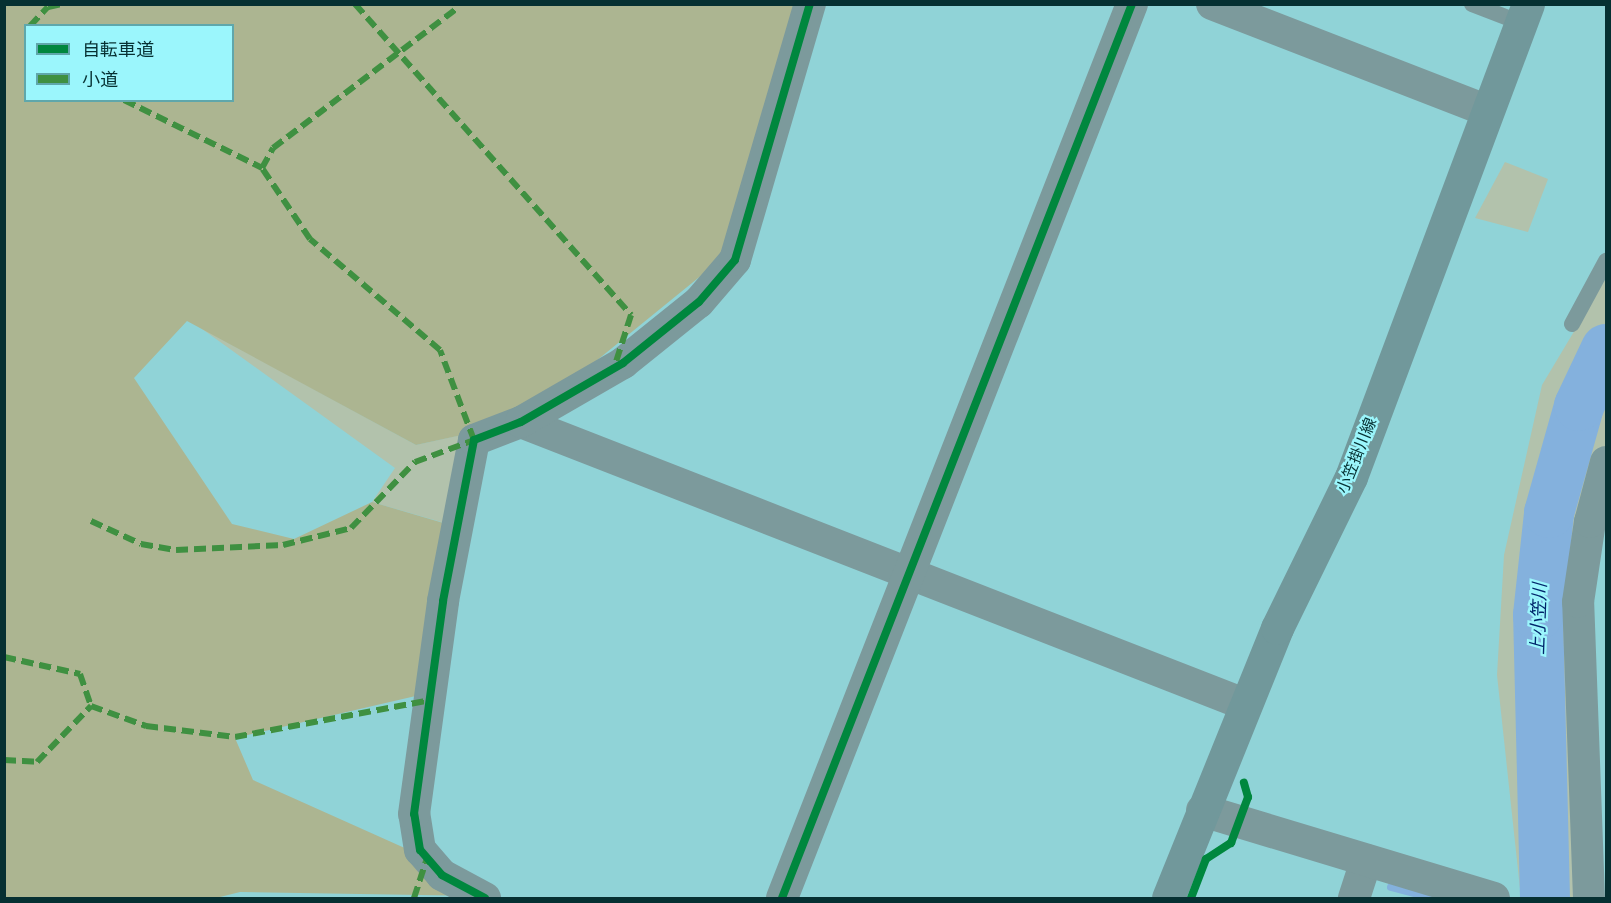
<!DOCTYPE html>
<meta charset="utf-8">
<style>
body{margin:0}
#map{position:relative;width:1611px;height:903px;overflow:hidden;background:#90d3d7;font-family:Overpass,"Noto Sans JP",sans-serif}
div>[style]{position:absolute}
.green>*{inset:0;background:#b2c2ac}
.forest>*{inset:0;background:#acb591}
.stream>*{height:8px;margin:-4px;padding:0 4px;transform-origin:4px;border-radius:4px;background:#84b1dd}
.river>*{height:50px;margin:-25px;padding:0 25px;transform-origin:25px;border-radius:25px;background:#84b1dd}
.service>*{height:16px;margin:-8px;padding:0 8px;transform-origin:8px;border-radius:8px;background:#7c9a9c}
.minor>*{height:32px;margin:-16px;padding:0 16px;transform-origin:16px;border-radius:16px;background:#7c9a9c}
.tertiary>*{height:33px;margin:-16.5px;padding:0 16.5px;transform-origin:16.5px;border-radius:16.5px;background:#7c9a9c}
.secondary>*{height:33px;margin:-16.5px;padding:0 16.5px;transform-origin:16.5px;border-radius:16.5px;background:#71989b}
.quiet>*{height:6px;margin-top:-3px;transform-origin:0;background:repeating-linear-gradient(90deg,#3f9041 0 12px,transparent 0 18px)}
.cycleway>*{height:8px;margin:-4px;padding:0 4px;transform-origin:4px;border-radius:4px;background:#00873e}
span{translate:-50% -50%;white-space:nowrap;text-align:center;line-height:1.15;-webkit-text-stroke:4.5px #9bf6fc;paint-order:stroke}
.street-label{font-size:16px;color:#063032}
.water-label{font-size:18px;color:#00256b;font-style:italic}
.frame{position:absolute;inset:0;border:6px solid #063032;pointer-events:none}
.legend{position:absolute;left:24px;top:24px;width:210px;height:78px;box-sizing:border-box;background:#9bf6fc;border:2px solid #5fa7ab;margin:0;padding:8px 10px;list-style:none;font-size:18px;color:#063032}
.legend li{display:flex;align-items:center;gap:12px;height:30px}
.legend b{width:30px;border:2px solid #5fa7ab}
</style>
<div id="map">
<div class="green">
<div style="clip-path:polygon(1505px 162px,1548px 179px,1528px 232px,1475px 218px)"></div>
<div style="clip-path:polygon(1606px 278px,1606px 456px,1590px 522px,1574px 898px,1521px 898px,1497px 675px,1504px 555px,1542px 385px)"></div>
<div style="clip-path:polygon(198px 326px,416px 445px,461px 435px,448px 524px,372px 502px,395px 468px)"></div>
</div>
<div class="forest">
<div style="clip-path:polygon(evenodd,5px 5px,799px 5px,724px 257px,521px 422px,416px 445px,187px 321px,134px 378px,232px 524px,294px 539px,372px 502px,457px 527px,420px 695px,235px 738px,253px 780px,427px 858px,481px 896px,240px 892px,216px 898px,5px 898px,5px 5px,26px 26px,232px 26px,232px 100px,26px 100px,26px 26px)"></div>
</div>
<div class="stream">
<div style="left:1391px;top:887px;width:43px;rotate:14.7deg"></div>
</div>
<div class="river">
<div style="left:1545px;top:898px;width:283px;rotate:-91.4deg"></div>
<div style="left:1538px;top:615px;width:103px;rotate:-83.8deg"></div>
<div style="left:1549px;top:513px;width:111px;rotate:-74.3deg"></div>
<div style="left:1579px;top:406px;width:63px;rotate:-64.7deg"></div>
</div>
<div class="service">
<div style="left:1472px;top:4px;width:53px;rotate:21.2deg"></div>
<div style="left:1572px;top:324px;width:72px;rotate:-61.6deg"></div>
</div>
<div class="minor">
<div style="left:1212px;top:4px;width:296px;rotate:21.2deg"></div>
<div style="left:521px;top:422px;width:776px;rotate:21.31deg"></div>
<div style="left:485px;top:898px;width:49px;rotate:-151.9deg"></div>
<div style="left:442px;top:875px;width:33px;rotate:-131deg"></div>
<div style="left:420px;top:850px;width:36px;rotate:-99deg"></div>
<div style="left:414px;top:814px;width:215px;rotate:-82.2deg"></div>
<div style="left:443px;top:601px;width:164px;rotate:-79.1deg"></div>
<div style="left:474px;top:440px;width:50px;rotate:-21deg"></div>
<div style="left:521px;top:422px;width:118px;rotate:-30deg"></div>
<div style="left:623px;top:363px;width:97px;rotate:-38.8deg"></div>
<div style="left:699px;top:302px;width:55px;rotate:-49.4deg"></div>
<div style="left:735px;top:260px;width:267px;rotate:-73.7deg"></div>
<div style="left:782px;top:898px;width:960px;rotate:-68.62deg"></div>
<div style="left:1354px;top:898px;width:40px;rotate:-72deg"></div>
<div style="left:1589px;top:898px;width:296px;rotate:-92.1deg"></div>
<div style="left:1578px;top:602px;width:81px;rotate:-81.5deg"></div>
<div style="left:1590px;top:522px;width:62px;rotate:-75.1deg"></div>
</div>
<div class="tertiary">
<div style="left:1202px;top:810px;width:304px;rotate:16.8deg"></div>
</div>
<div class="secondary">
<div style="left:1168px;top:898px;width:291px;rotate:-68deg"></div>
<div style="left:1277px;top:628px;width:168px;rotate:-63.9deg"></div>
<div style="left:1351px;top:477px;width:505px;rotate:-69.48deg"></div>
</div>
<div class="quiet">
<div style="left:355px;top:4px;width:416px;rotate:48.4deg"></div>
<div style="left:631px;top:315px;width:56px;rotate:107.8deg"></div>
<div style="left:30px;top:26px;width:26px;rotate:-47deg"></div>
<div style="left:48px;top:7px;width:14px;rotate:-12deg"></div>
<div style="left:124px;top:100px;width:154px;rotate:26.2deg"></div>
<div style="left:91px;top:521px;width:55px;rotate:24.7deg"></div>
<div style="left:141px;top:544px;width:36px;rotate:10deg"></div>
<div style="left:176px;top:550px;width:107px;rotate:-2.7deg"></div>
<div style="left:283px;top:545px;width:70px;rotate:-14deg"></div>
<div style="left:351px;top:528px;width:92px;rotate:-45.9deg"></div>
<div style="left:415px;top:462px;width:63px;rotate:-20.4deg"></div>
<div style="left:474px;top:440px;width:96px;rotate:-110.7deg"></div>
<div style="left:440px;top:350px;width:171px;rotate:-139.5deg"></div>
<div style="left:310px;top:239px;width:86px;rotate:-124.1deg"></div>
<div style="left:262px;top:168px;width:23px;rotate:-61deg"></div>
<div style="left:273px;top:148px;width:233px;rotate:-37.2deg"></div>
<div style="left:4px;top:657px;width:78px;rotate:12.6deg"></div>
<div style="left:80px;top:674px;width:34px;rotate:71deg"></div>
<div style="left:91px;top:706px;width:59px;rotate:20deg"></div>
<div style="left:146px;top:726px;width:90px;rotate:7deg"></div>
<div style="left:235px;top:737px;width:198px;rotate:-10.7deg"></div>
<div style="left:4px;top:760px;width:33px;rotate:3deg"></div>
<div style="left:37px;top:762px;width:78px;rotate:-46deg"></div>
<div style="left:414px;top:898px;width:42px;rotate:-72deg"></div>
</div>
<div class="cycleway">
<div style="left:485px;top:898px;width:49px;rotate:-151.9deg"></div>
<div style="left:442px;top:875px;width:33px;rotate:-131deg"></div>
<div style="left:420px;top:850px;width:36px;rotate:-99deg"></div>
<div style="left:414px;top:814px;width:215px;rotate:-82.2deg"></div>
<div style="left:443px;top:601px;width:164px;rotate:-79.1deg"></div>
<div style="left:474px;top:440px;width:50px;rotate:-21deg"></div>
<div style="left:521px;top:422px;width:118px;rotate:-30deg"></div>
<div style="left:623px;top:363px;width:97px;rotate:-38.8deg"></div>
<div style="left:699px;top:302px;width:55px;rotate:-49.4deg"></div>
<div style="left:735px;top:260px;width:267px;rotate:-73.7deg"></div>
<div style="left:782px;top:898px;width:960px;rotate:-68.62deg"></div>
<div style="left:1191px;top:898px;width:42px;rotate:-69deg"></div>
<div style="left:1206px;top:859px;width:30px;rotate:-33deg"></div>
<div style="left:1231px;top:843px;width:49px;rotate:-69.7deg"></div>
<div style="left:1248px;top:797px;width:15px;rotate:-106deg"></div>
</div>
<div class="street-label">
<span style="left:1358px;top:456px;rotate:-68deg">小笠掛川線</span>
</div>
<div class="water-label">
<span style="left:1541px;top:619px;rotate:-88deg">上小笠川</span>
</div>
<div class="frame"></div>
<ul class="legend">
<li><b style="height:8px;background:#00873e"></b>自転車道</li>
<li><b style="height:8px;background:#3f9041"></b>小道</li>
</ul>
</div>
